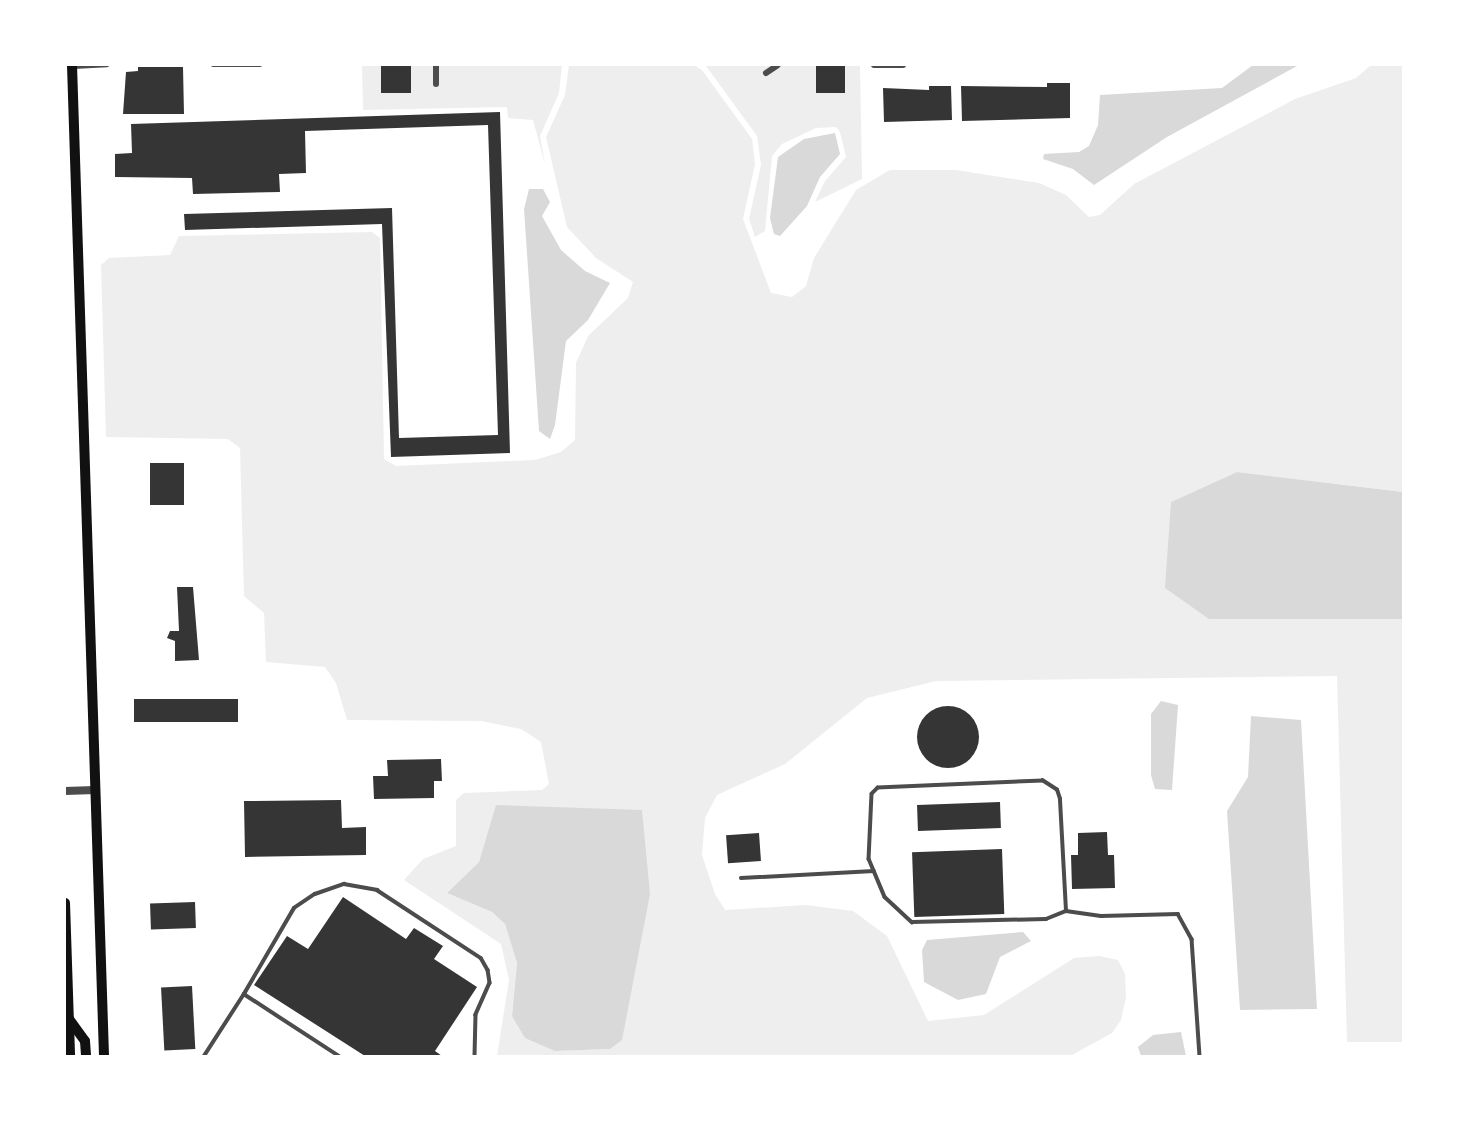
<!DOCTYPE html>
<style>
body{margin:0}
#map{position:relative;width:1468px;height:1121px;overflow:hidden;background:#fff;font-family:"Exo 2",sans-serif}
div>[style]{position:absolute}
.green>*{inset:0;background:#eee}
.water>*{inset:0;background:#d9d9d9}
.building>*{inset:0;background:#353535;transform-origin:0 0}
.round{border-radius:50%}
.service>*{height:3.5px;margin:-1.75px;padding:0 1.75px;transform-origin:1.75px;border-radius:1.75px;background:#4c4c4c}
.minor>*{height:6px;margin:-3px;padding:0 3px;transform-origin:3px;border-radius:3px;background:#4c4c4c}
.tertiary>*{height:8px;margin:-4px;padding:0 4px;transform-origin:4px;border-radius:4px;background:#4c4c4c}
.primary>*{height:10px;margin:-5px;padding:0 5px;transform-origin:5px;border-radius:5px;background:#111}
span{translate:-50% -50%;white-space:nowrap;text-align:center;line-height:1.15;-webkit-text-stroke:7px #fff;paint-order:stroke}
.frame{position:absolute;inset:0;border:66px solid #fff;pointer-events:none}
</style>
<div id="map">
<div class="green">
<div style="clip-path:polygon(362px 65px,562px 65px,559px 93px,540px 136px,545px 164px,533px 120px,508px 118px,507px 107px,363px 110px)"></div>
<div style="clip-path:polygon(evenodd,569px 65px,694px 65px,702px 70px,752px 139px,755px 164px,743px 219px,771px 293px,792px 297px,806px 286px,814px 258px,856px 190px,890px 170px,956px 170px,1039px 183px,1066px 195px,1089px 217px,1100px 215px,1134px 184px,1295px 99px,1356px 78px,1371px 65px,1403px 65px,1403px 492px,1237px 472px,1171px 502px,1209px 619px,1403px 619px,1403px 1042px,1347px 1042px,1337px 676px,936px 681px,867px 698px,785px 764px,717px 795px,705px 818px,702px 855px,715px 894px,725px 910px,806px 905px,853px 911px,887px 936px,928px 1021px,984px 1015px,1074px 958px,1099px 956px,1118px 960px,1125px 974px,1126px 997px,1121px 1020px,1112px 1033px,1070px 1056px,497px 1056px,509px 980px,501px 944px,404px 880px,423px 859px,456px 846px,456px 800px,464px 793px,542px 790px,549px 784px,541px 742px,521px 729px,481px 721px,347px 720px,336px 683px,325px 667px,266px 662px,264px 613px,244px 596px,240px 448px,228px 439px,106px 437px,101px 265px,109px 258px,170px 255px,179px 236px,372px 232px,380px 238px,384px 459px,396px 466px,535px 460px,561px 452px,575px 440px,576px 363px,588px 336px,628px 298px,633px 282px,596px 258px,567px 227px,546px 137px,565px 95px,569px 65px,497px 805px,622px 1039px,610px 1049px,555px 1051px,512px 1016px,517px 963px,505px 924px,492px 912px,447px 893px,479px 862px,497px 805px)"></div>
<div style="clip-path:polygon(720px 65px,860px 65px,862px 179px,815px 202px,825px 181px,846px 157px,840px 132px,836px 127px,816px 128px,782px 144px,772px 156px,765px 231px,755px 237px,749px 219px,761px 165px,757px 136px,706px 66px)"></div>
</div>
<div class="water">
<div style="clip-path:polygon(1253px 65px,1299px 65px,1167px 137px,1094px 185px,1073px 169px,1043px 159px,1044px 154px,1079px 152px,1089px 146px,1098px 125px,1100px 95px,1222px 88px)"></div>
<div style="clip-path:polygon(835px 133px,840px 154px,820px 177px,807px 206px,780px 236px,774px 234px,770px 218px,778px 157px,804px 139px)"></div>
<div style="clip-path:polygon(529px 189px,543px 189px,550px 202px,542px 216px,561px 250px,585px 271px,610px 283px,588px 320px,566px 341px,555px 425px,550px 439px,539px 431px,524px 209px)"></div>
<div style="clip-path:polygon(1237px 472px,1403px 492px,1403px 619px,1209px 619px,1165px 588px,1171px 502px)"></div>
<div style="clip-path:polygon(1161px 701px,1178px 705px,1172px 790px,1155px 789px,1151px 775px,1151px 714px)"></div>
<div style="clip-path:polygon(1251px 716px,1301px 720px,1317px 1009px,1240px 1010px,1227px 811px,1248px 777px)"></div>
<div style="clip-path:polygon(496px 805px,642px 810px,650px 894px,622px 1040px,610px 1049px,555px 1051px,525px 1038px,512px 1016px,517px 963px,505px 924px,492px 912px,447px 893px,479px 862px)"></div>
<div style="clip-path:polygon(1023px 932px,1031px 941px,1000px 957px,986px 994px,958px 1000px,924px 982px,922px 950px,927px 940px)"></div>
<div style="clip-path:polygon(1181px 1032px,1186px 1056px,1141px 1056px,1138px 1047px,1153px 1035px)"></div>
</div>
<div class="building">
<div style="left:381px;top:65px;width:30px;height:28px"></div>
<div style="left:816px;top:65px;width:29px;height:28px"></div>
<div style="clip-path:polygon(138px 67px,183px 67px,184px 114px,123px 114px,126px 72px,138px 71px)"></div>
<div style="clip-path:polygon(1047px 83px,1070px 83px,1070px 118px,962px 121px,961px 86px,1047px 87px)"></div>
<div style="clip-path:polygon(929px 86px,951px 86px,952px 120px,884px 122px,883px 88px,929px 90px)"></div>
<div style="clip-path:polygon(500px 112px,510px 453px,391px 457px,382px 224px,185px 230px,184px 214px,392px 208px,399px 438px,498px 435px,488px 125px,305px 131px,306px 173px,279px 174px,280px 192px,193px 194px,192px 178px,115px 177px,115px 154px,132px 153px,131px 124px)"></div>
<div style="left:150px;top:463px;width:34px;height:42px"></div>
<div style="clip-path:polygon(177px 587px,193px 587px,199px 660px,175px 661px,175px 641px,167px 638px,170px 631px,179px 631px)"></div>
<div style="left:238px;top:699px;width:23px;height:104px;rotate:90deg"></div>
<div class="round" style="left:917px;top:706px;width:62px;height:62px"></div>
<div style="clip-path:polygon(441px 759px,442px 781px,434px 781px,434px 798px,374px 799px,373px 776px,388px 776px,387px 760px)"></div>
<div style="clip-path:polygon(341px 800px,342px 828px,366px 827px,366px 855px,245px 857px,244px 801px)"></div>
<div style="left:1000px;top:802px;width:26px;height:83px;rotate:88deg"></div>
<div style="clip-path:polygon(1107px 832px,1108px 855px,1114px 855px,1115px 888px,1072px 889px,1071px 855px,1078px 855px,1078px 833px)"></div>
<div style="left:759px;top:833px;width:28px;height:33px;rotate:86deg"></div>
<div style="left:1002px;top:849px;width:65px;height:90px;rotate:88deg"></div>
<div style="clip-path:polygon(343px 897px,406px 939px,414px 928px,443px 946px,434px 959px,477px 987px,435px 1051px,442px 1056px,365px 1056px,254px 985px,287px 936px,308px 949px)"></div>
<div style="left:195px;top:902px;width:26px;height:45px;rotate:88deg"></div>
<div style="left:192px;top:986px;width:63px;height:31px;rotate:87deg"></div>
</div>
<div class="service">
<div style="left:213px;top:65px;width:47px"></div>
<div style="left:74px;top:67px;width:33px;rotate:-3deg"></div>
<div style="left:741px;top:878px;width:133px;rotate:-3deg"></div>
<div style="left:1066px;top:911px;width:112px;rotate:-93.1deg"></div>
<div style="left:1060px;top:799px;width:9px;rotate:-108deg"></div>
<div style="left:1057px;top:790px;width:17px;rotate:-147deg"></div>
<div style="left:1043px;top:781px;width:165px;rotate:177.6deg"></div>
<div style="left:878px;top:788px;width:8px;rotate:135deg"></div>
<div style="left:872px;top:794px;width:65px;rotate:92.6deg"></div>
<div style="left:869px;top:859px;width:41px;rotate:67.2deg"></div>
<div style="left:885px;top:897px;width:37px;rotate:43deg"></div>
<div style="left:912px;top:922px;width:134px;rotate:-1.3deg"></div>
<div style="left:1046px;top:919px;width:22px;rotate:-22deg"></div>
<div style="left:1066px;top:911px;width:35px;rotate:8deg"></div>
<div style="left:1101px;top:916px;width:77px;rotate:-1.5deg"></div>
<div style="left:1178px;top:914px;width:29px;rotate:61deg"></div>
<div style="left:1192px;top:939px;width:117px;rotate:86.1deg"></div>
<div style="left:244px;top:994px;width:99px;rotate:-59.8deg"></div>
<div style="left:294px;top:908px;width:25px;rotate:-34deg"></div>
<div style="left:315px;top:894px;width:31px;rotate:-19deg"></div>
<div style="left:344px;top:884px;width:34px;rotate:10deg"></div>
<div style="left:377px;top:890px;width:124px;rotate:33.2deg"></div>
<div style="left:481px;top:958px;width:14px;rotate:60deg"></div>
<div style="left:488px;top:970px;width:13px;rotate:81deg"></div>
<div style="left:490px;top:983px;width:35px;rotate:114deg"></div>
<div style="left:476px;top:1015px;width:41px;rotate:91.4deg"></div>
<div style="left:204px;top:1056px;width:74px;rotate:-57.2deg"></div>
<div style="left:244px;top:994px;width:113px;rotate:33.1deg"></div>
</div>
<div class="minor">
<div style="left:436px;top:65px;width:19px;rotate:90deg"></div>
<div style="left:874px;top:65px;width:29px"></div>
<div style="left:766px;top:73px;width:14px;rotate:-34deg"></div>
</div>
<div class="tertiary">
<div style="left:65px;top:791px;width:30px;rotate:-2deg"></div>
</div>
<div class="primary">
<div style="left:72px;top:65px;width:992px;rotate:88.15deg"></div>
<div style="left:65px;top:903px;width:153px;rotate:88.1deg"></div>
<div style="left:69px;top:1019px;width:27px;rotate:54deg"></div>
<div style="left:85px;top:1041px;width:15px;rotate:86deg"></div>
</div>
<div class="frame"></div>
</div>
